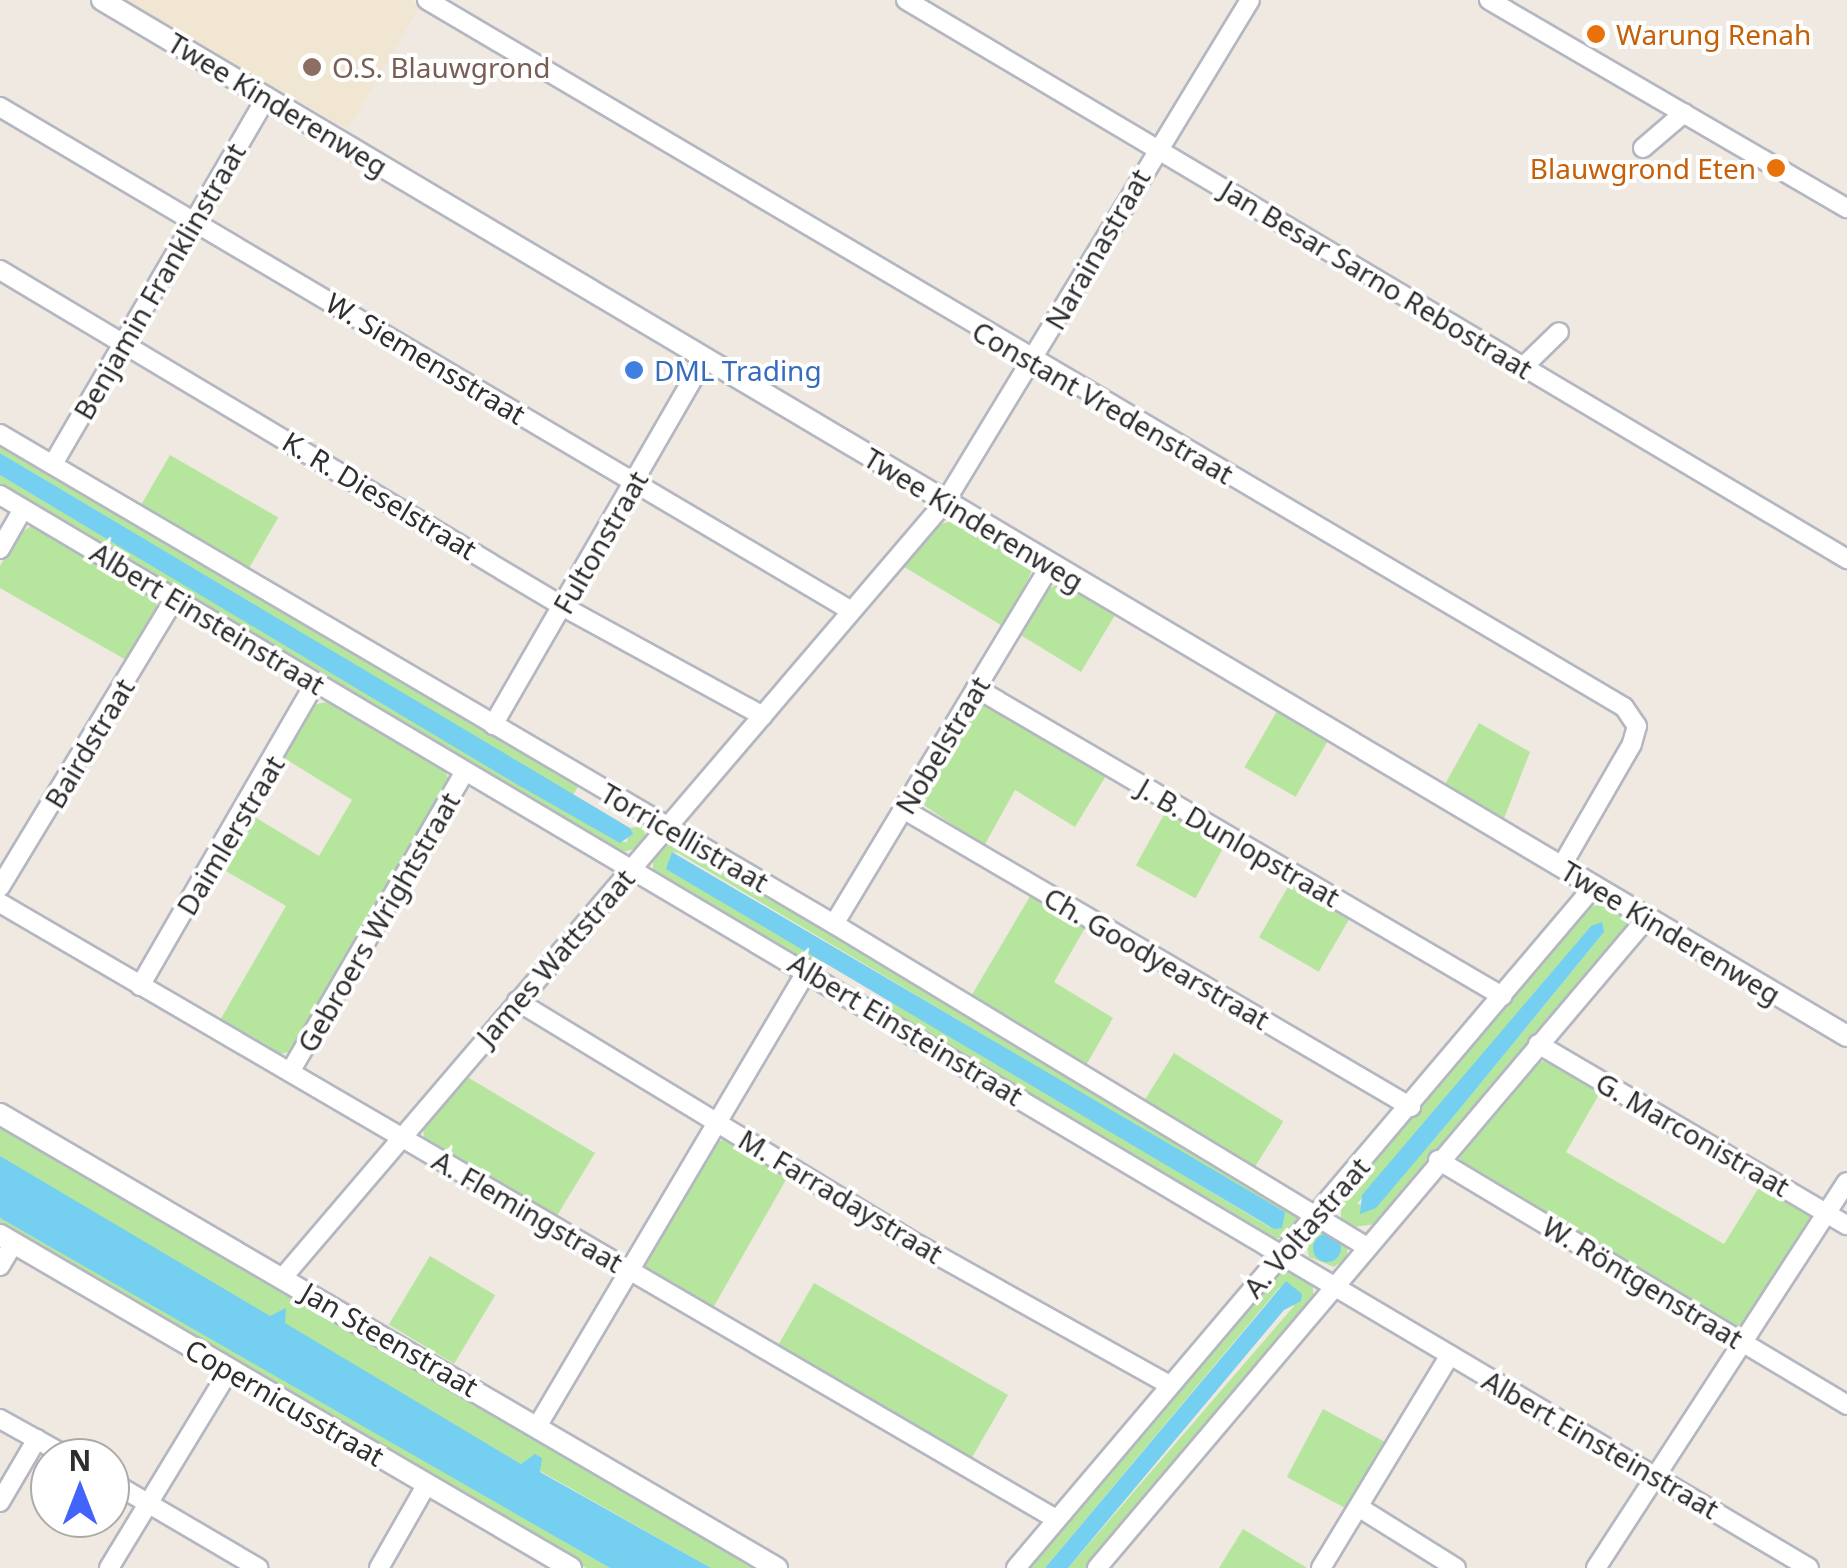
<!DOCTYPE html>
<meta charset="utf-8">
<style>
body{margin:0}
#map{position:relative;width:1847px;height:1568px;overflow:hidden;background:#efe9e1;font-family:"Noto Sans",sans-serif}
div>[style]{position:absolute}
.education>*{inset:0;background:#f0e6d1}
.green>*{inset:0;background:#b6e59e;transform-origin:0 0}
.water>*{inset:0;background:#75cff0}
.round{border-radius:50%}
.roads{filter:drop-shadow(2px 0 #b4b7c1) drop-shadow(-2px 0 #b4b7c1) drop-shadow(0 2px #b4b7c1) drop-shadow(0 -2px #b4b7c1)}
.minor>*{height:18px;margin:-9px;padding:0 9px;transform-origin:9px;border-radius:9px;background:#fff}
.tertiary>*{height:20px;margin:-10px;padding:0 10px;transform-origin:10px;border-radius:10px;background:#fff}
.dots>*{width:28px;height:28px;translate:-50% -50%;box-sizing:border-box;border:5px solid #fff;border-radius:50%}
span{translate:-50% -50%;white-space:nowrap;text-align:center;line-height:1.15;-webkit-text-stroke:8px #fff;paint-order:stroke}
.food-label{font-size:28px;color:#c56008}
.left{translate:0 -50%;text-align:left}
.right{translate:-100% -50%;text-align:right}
.education-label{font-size:28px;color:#785e54}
.street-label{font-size:28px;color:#2e2e2e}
.shop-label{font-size:28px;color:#366cbe}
.north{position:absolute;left:30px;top:1438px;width:100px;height:100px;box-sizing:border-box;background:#fff;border:2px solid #ababab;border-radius:50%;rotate:0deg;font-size:28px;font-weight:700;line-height:40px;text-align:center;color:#2e2e2e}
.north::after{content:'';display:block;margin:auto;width:35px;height:45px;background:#4264fb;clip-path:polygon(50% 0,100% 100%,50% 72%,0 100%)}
</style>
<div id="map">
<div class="education">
<div style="clip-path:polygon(122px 0,410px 0,420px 6px,348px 129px)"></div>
</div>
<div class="green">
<div style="clip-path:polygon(0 441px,305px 620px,579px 785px,573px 795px,527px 768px,0 453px)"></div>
<div style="left:170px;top:455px;width:125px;height:59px;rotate:30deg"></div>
<div style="clip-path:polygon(0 475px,620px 842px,627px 842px,630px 828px,642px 826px,646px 836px,639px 848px,618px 853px,0 485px)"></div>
<div style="clip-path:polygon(953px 521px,1033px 568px,1006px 628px,901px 565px,935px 525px)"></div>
<div style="clip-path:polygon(34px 524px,154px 593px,157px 607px,128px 661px,0 588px,0 566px,19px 534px)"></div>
<div style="clip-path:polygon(1059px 583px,1115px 615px,1081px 672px,1019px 634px,1042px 593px)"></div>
<div style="clip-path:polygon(332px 701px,443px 766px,449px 780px,296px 1050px,277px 1055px,219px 1022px,286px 906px,219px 867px,250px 814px,319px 856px,352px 800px,284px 758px,312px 705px)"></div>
<div style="clip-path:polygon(985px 702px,1107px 774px,1075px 827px,1015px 790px,984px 846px,925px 806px,922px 795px,971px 710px)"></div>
<div style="left:1277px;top:711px;width:59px;height:65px;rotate:30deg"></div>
<div style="clip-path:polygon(1479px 723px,1530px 752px,1503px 821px,1444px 786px)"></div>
<div style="left:1166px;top:811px;width:68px;height:62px;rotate:29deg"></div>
<div style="clip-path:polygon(672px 841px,1297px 1210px,1298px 1226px,1288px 1238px,1271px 1238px,888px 1011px,894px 1001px,1273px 1229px,1000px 1045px,678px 853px,672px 852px,824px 959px,818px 968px,653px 871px,653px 859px)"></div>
<div style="left:1292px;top:880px;width:69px;height:66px;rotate:30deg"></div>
<div style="clip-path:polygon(1032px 893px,1086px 926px,1054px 982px,1113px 1018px,1085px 1067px,970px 998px)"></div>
<div style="clip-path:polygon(evenodd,1603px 903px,1628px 917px,1630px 926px,1567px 1002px,1376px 1224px,1354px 1227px,1341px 1219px,1341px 1200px,1585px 909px,1603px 903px,1591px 926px,1604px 932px,1458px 1111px,1376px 1207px,1357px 1204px,1591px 926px)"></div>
<div style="left:1174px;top:1053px;width:129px;height:61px;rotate:32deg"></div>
<div style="clip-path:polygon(1549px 1060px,1601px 1091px,1566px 1152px,1724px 1244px,1761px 1184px,1815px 1217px,1747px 1327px,1739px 1331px,1460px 1164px,1460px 1145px,1531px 1064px)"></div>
<div style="clip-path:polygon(464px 1075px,595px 1153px,555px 1219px,424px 1140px,423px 1123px)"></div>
<div style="clip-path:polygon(0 1123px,770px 1568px,711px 1568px,540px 1471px,535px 1455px,521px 1464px,48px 1188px,0 1156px)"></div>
<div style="clip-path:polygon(734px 1136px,791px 1171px,713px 1308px,640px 1266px,714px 1143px)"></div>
<div style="clip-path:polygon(0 1218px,180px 1320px,610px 1568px,586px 1568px,0 1229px)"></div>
<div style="clip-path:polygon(1322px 1229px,1348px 1244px,1347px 1257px,1334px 1267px,1309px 1257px,1306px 1243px)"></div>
<div style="left:430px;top:1256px;width:76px;height:80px;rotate:31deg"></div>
<div style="clip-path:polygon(1285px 1267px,1312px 1280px,1314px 1300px,1086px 1568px,1068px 1568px,1294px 1306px,1280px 1287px,1045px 1568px,1031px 1568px)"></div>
<div style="left:814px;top:1283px;width:224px;height:75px;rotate:30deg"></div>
<div style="left:1323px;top:1409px;width:73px;height:77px;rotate:28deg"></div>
<div style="clip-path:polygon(1243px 1529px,1307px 1568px,1219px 1568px)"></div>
</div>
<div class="water">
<div style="clip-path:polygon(0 453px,630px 828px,633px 834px,620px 843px,518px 785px,0 475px)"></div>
<div style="clip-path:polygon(672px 852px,1285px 1212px,1282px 1228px,1274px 1229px,666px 869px)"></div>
<div style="clip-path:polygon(1602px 922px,1604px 932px,1458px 1111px,1376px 1208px,1360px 1214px,1362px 1195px,1591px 926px)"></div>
<div style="clip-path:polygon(0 1156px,270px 1316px,286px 1308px,285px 1323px,521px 1464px,535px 1454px,542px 1458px,540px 1472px,711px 1568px,610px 1568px,0 1218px)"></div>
<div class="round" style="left:1313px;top:1234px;width:28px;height:28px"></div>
<div style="clip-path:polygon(1286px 1281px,1302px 1294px,1301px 1301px,1284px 1310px,1068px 1568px,1045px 1568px)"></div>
</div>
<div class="roads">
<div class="minor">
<div style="left:427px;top:0;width:1390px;rotate:30.57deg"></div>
<div style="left:1624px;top:707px;width:23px;rotate:56deg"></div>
<div style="left:1637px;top:726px;width:19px;rotate:106deg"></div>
<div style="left:1632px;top:744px;width:142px;rotate:120deg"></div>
<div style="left:906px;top:0;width:1095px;rotate:30.71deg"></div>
<div style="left:1489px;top:0;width:414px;rotate:30.2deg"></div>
<div style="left:0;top:107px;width:988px;rotate:30.62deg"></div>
<div style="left:1643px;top:148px;width:54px;rotate:-40.5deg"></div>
<div style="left:0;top:270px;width:655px;rotate:30.87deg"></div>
<div style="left:562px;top:606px;width:229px;rotate:28.7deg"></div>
<div style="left:1523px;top:367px;width:50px;rotate:-44.2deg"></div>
<div style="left:0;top:434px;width:967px;rotate:30.44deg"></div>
<div style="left:834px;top:924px;width:623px;rotate:31.22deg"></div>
<div style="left:53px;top:464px;width:425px;rotate:-59.8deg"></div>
<div style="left:0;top:495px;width:2103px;rotate:30.67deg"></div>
<div style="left:0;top:549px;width:46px;rotate:-60.1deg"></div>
<div style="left:976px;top:688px;width:610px;rotate:30.35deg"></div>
<div style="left:493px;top:725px;width:424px;rotate:-60deg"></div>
<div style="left:903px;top:809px;width:589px;rotate:30.4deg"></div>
<div style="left:0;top:887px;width:338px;rotate:-58.8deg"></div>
<div style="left:0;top:903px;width:1223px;rotate:30.26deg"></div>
<div style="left:834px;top:924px;width:418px;rotate:-58.9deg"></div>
<div style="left:140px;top:986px;width:350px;rotate:-60deg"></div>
<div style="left:517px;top:1001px;width:470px;rotate:31.3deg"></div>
<div style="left:919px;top:1245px;width:287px;rotate:29.2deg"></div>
<div style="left:1538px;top:1044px;width:358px;rotate:30.4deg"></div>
<div style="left:290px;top:1072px;width:348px;rotate:-59.8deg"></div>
<div style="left:1438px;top:1160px;width:477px;rotate:30.9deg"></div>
<div style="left:0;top:1266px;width:27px;rotate:-59deg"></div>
<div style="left:284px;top:1276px;width:1018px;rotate:-49.5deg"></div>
<div style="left:945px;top:502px;width:587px;rotate:-58.72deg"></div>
<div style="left:0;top:1419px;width:80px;rotate:29.1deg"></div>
<div style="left:538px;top:1425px;width:530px;rotate:-59.37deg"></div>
<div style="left:110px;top:1481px;width:172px;rotate:30.4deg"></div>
<div style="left:0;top:1502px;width:73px;rotate:-59.6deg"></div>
<div style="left:1360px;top:1508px;width:113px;rotate:32deg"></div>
<div style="left:109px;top:1568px;width:233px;rotate:-58.7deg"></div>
<div style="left:379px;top:1568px;width:97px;rotate:-60.3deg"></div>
<div style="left:1016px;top:1568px;width:895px;rotate:-49.71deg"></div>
<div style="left:1097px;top:1568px;width:851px;rotate:-49.76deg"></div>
<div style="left:1321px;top:1568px;width:249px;rotate:-58.8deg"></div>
<div style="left:1596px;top:1568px;width:460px;rotate:-57deg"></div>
</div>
<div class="tertiary">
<div style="left:102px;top:0;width:2029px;rotate:30.7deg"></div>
<div style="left:0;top:1114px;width:900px;rotate:30.3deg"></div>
<div style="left:0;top:1235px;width:661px;rotate:30.25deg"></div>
</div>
</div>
<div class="dots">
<div style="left:1596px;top:34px;background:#e8710a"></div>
<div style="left:312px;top:67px;background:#8d6e63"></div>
<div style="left:1776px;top:168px;background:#e8710a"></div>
<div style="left:634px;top:370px;background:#3f7fe0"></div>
</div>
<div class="food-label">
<span class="left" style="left:1616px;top:34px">Warung Renah</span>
<span class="right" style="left:1756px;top:168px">Blauwgrond Eten</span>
</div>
<div class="education-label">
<span class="left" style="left:332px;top:67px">O.S. Blauwgrond</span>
</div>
<div class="street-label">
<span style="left:278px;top:104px;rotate:31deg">Twee Kinderenweg</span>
<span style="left:1097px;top:249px;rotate:-60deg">Narainastraat</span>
<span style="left:1377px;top:279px;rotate:31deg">Jan Besar Sarno Rebostraat</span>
<span style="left:159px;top:281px;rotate:-60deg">Benjamin Franklinstraat</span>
<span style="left:426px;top:358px;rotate:31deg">W. Siemensstraat</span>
<span style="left:1103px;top:402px;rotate:30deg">Constant Vredenstraat</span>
<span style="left:380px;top:495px;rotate:31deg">K. R. Dieselstraat</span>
<span style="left:974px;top:519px;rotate:31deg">Twee Kinderenweg</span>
<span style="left:600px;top:542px;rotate:-60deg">Fultonstraat</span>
<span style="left:208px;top:618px;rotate:31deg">Albert Einsteinstraat</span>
<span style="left:89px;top:743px;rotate:-59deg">Bairdstraat</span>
<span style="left:942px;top:745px;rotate:-59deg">Nobelstraat</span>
<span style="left:230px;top:835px;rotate:-59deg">Daimlerstraat</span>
<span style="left:685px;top:837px;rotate:30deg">Torricellistraat</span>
<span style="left:1239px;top:842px;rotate:30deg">J. B. Dunlopstraat</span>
<span style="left:378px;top:922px;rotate:-60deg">Gebroers Wrightstraat</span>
<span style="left:1671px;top:932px;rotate:31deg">Twee Kinderenweg</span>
<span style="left:555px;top:957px;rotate:-49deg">James Wattstraat</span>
<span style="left:1157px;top:958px;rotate:30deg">Ch. Goodyearstraat</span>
<span style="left:906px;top:1029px;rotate:31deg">Albert Einsteinstraat</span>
<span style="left:1693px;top:1134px;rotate:30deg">G. Marconistraat</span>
<span style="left:841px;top:1196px;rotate:31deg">M. Farradaystraat</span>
<span style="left:528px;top:1211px;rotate:30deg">A. Flemingstraat</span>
<span style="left:1306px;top:1227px;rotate:-49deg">A. Voltastraat</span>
<span style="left:1643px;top:1282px;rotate:31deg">W. Röntgenstraat</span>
<span style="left:390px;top:1339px;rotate:30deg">Jan Steenstraat</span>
<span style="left:285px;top:1402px;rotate:30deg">Copernicusstraat</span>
<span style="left:1601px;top:1444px;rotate:30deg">Albert Einsteinstraat</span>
</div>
<div class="shop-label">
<span class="left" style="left:654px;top:370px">DML Trading</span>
</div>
<div class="north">N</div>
</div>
